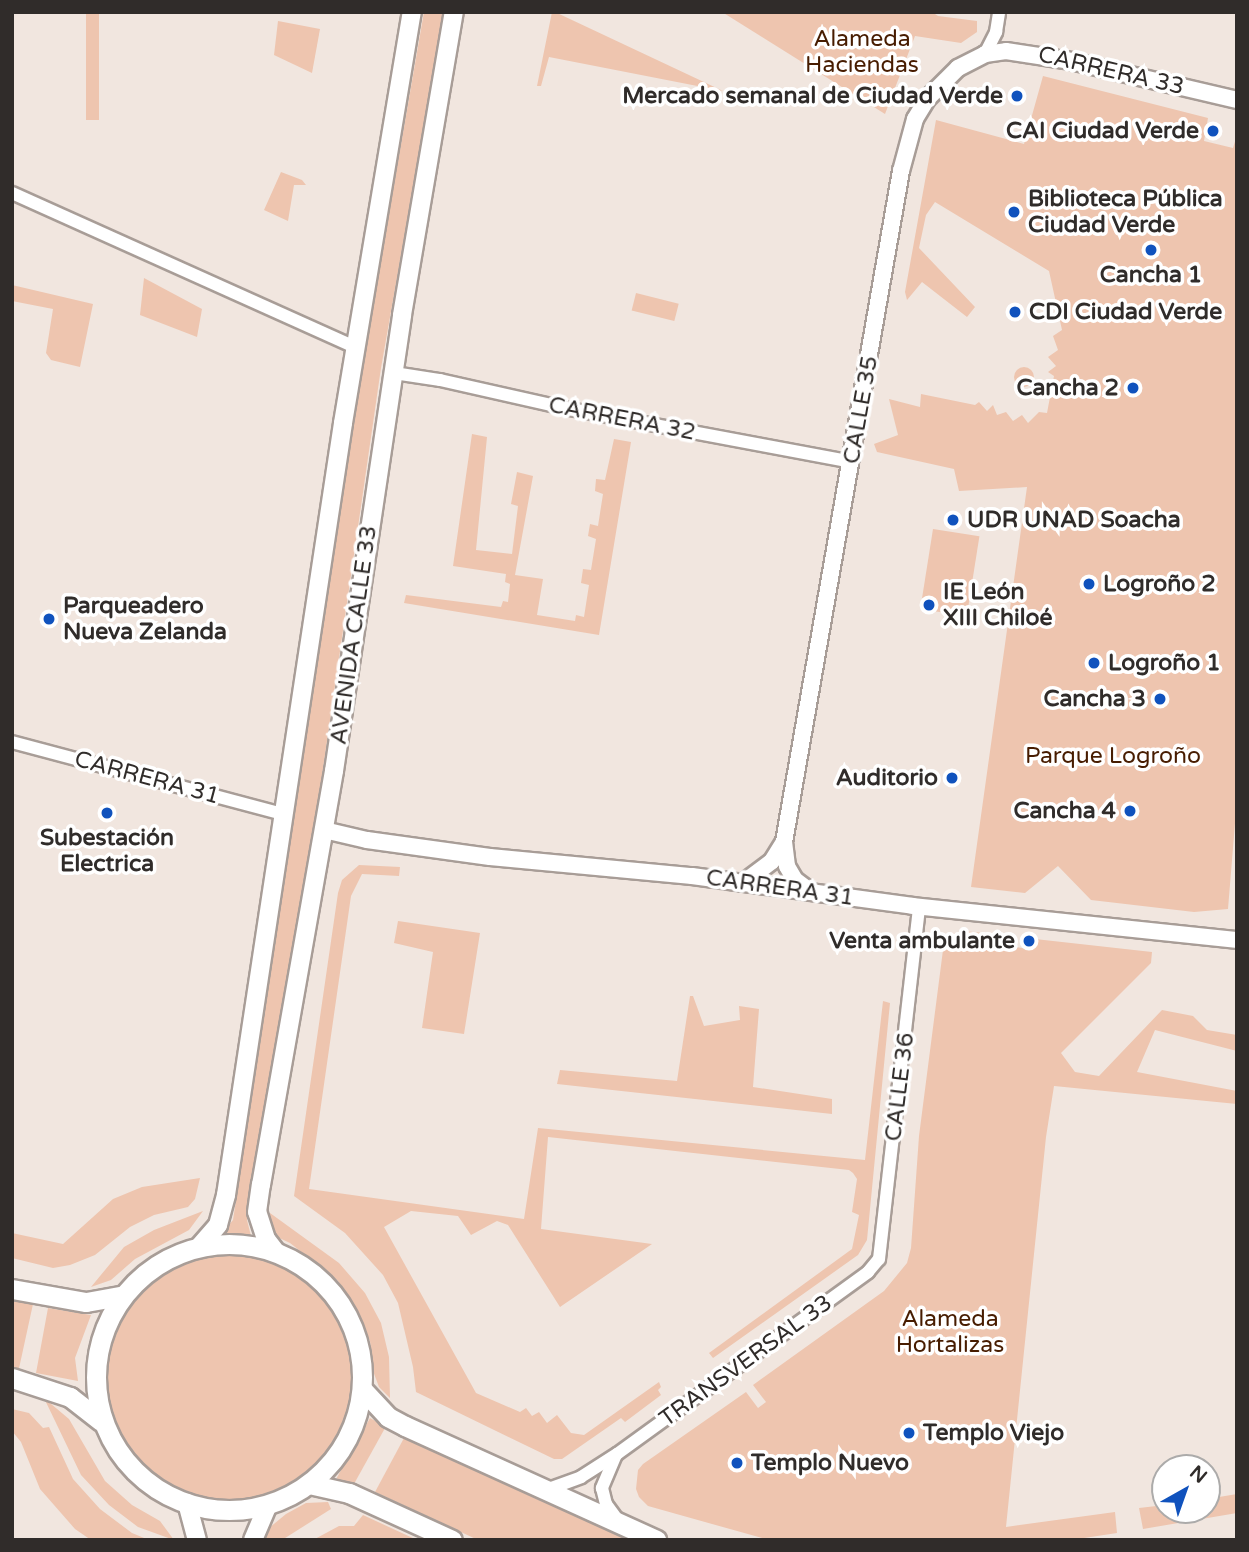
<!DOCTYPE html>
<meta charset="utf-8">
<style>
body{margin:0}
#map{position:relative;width:1249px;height:1552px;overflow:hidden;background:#f1e6df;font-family:"Varela Round",sans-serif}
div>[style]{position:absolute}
.green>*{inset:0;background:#eec5af;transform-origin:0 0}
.round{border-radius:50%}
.roads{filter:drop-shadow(2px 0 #a89d97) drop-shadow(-2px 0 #a89d97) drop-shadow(0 2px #a89d97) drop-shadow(0 -2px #a89d97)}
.minor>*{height:12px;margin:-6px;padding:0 6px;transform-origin:6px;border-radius:6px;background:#fff}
.tertiary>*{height:16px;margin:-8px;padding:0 8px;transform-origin:8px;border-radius:8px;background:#fff}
.secondary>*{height:18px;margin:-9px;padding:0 9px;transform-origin:9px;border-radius:9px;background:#fff}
.primary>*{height:19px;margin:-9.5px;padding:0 9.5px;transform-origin:9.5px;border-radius:9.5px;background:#fff}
.primary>.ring{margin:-9.5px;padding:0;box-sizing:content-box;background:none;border:19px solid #fff;border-radius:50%}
.dots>*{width:19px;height:19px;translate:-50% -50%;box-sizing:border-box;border:4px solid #fff;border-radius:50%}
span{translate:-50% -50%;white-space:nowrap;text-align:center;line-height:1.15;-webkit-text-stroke:7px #fff;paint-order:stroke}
.park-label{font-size:23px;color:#471c00}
.street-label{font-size:23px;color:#302c2a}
.poi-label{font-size:23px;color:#302c2a;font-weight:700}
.right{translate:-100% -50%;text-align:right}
.left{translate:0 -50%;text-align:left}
.frame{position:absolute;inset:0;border:14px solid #302c2a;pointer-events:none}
.north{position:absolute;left:1151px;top:1454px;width:70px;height:70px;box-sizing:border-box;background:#fff;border:2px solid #acabaa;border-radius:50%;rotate:40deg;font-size:19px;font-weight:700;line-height:28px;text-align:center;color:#302c2a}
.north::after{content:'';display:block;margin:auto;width:24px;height:32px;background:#1052bd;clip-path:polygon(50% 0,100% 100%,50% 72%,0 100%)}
</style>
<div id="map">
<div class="green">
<div style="left:86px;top:12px;width:13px;height:108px"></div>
<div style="clip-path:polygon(424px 12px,444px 12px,381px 368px,315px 824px,248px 1205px,247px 1220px,251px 1236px,221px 1234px,233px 1220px,363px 364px)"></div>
<div style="clip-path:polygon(552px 12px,555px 12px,723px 91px,549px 57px,541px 86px,537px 86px)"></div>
<div style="clip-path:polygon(722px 12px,932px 12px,938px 16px,977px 21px,977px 32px,961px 43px,915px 36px,885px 114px)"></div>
<div style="clip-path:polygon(278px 21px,320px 29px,312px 73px,274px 55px)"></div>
<div style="clip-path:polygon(1043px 76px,1208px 118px,1204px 141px,1233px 148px,1237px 135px,1237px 799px,1228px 909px,1194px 912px,1091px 900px,1058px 866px,1025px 893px,971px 887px,1027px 487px,959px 491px,954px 469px,877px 452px,874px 444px,898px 435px,889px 399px,920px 407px,921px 394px,975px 405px,979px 402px,987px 411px,993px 405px,997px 415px,1006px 412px,1013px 421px,1022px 415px,1028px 423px,1039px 412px,1047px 413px,1054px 376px,1048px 372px,1056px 366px,1048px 357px,1058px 350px,1053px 336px,1062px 330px,1049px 271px,935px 202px,926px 215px,919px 248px,975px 307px,967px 317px,922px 282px,907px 300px,905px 292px,936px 120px,1024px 144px)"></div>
<div style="clip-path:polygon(281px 172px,302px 180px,306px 185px,294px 185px,288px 221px,264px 210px)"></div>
<div style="clip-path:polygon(144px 278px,202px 309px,197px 337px,140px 315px)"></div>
<div style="clip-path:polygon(12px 285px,93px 304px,80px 367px,51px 360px,46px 353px,53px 309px,12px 301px)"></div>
<div style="left:636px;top:293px;width:44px;height:18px;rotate:14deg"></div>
<div class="round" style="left:1014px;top:367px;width:20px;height:20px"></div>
<div style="clip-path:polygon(472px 434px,487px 437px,476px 550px,512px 554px,518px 506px,511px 504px,517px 472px,533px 476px,515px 575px,543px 579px,537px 615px,575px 621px,576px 615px,584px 617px,589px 585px,581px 583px,583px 569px,591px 570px,596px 539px,588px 536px,590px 524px,598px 526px,603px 494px,595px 491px,596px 479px,605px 480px,614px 439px,631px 442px,599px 635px,404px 603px,406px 595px,501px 607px,503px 601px,508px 602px,510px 584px,505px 582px,506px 574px,453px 566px)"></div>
<div style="left:933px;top:529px;width:47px;height:81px;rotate:9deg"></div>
<div style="clip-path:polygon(359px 865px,400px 867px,399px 876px,362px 874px,351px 896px,309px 1189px,524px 1219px,538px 1128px,865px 1160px,883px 1001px,890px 1003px,867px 1240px,858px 1255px,713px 1358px,709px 1353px,852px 1249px,859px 1215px,852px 1212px,857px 1179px,853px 1173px,849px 1170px,548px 1137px,541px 1229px,652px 1244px,560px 1307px,508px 1225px,497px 1221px,471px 1235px,458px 1216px,411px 1211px,384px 1227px,476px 1393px,520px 1412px,526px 1408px,532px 1416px,539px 1412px,547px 1423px,557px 1415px,571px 1433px,584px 1435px,659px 1382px,661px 1387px,658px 1390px,661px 1395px,625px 1422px,621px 1418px,562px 1459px,554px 1459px,416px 1392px,413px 1367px,398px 1303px,383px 1275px,345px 1233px,294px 1196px,338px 893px,342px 880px)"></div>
<div style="clip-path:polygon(398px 921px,480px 933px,464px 1034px,422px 1028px,433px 952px,394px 943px)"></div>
<div style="clip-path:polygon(962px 931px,1006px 935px,1005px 945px,1033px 950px,1035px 939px,1152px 952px,1151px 963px,1061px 1053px,1075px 1072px,1099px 1076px,1162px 1010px,1193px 1016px,1207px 1030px,1237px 1035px,1237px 1051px,1155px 1030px,1137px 1072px,1237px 1091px,1237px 1104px,1054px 1086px,1046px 1137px,1006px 1527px,1115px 1512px,1117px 1533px,1071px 1540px,769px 1540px,648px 1506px,639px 1497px,636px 1489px,638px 1470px,643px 1464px,746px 1392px,758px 1408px,766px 1402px,753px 1385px,884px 1291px,907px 1263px,911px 1248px,919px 1136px,943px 950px,951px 935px)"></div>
<div style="clip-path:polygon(690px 996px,693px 996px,704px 1026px,740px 1020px,739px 1006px,759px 1009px,753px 1087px,832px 1099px,832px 1114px,557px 1084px,560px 1070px,677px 1081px)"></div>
<div style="clip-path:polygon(200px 1178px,195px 1199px,188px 1207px,154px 1215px,130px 1227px,95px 1255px,70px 1265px,53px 1268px,12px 1258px,12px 1233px,63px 1244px,113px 1199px,142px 1187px)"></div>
<div style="clip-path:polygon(203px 1211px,189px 1230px,135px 1259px,111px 1280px,91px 1287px,124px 1247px,154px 1230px)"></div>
<div style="clip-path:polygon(270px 1213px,339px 1263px,365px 1293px,381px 1323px,389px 1357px,390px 1398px,379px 1387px,373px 1371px,370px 1341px,338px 1281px,290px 1243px,275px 1236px,270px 1229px)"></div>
<div class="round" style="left:106px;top:1254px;width:246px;height:246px"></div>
<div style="clip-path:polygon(12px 1299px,33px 1304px,18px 1373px,12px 1372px)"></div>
<div style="clip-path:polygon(48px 1308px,91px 1315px,75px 1358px,78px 1381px,36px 1373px)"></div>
<div style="clip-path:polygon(44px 1398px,69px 1419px,105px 1481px,132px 1505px,160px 1521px,174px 1540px,138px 1527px,109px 1505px,81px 1475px)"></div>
<div style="clip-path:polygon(12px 1409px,29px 1413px,43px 1428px,49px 1427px,73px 1479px,100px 1509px,132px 1533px,149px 1540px,91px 1540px,75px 1529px,40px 1489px,21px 1442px,12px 1431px)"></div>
<div style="left:370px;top:1418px;width:18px;height:69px;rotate:29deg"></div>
<div style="clip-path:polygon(404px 1438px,637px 1540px,478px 1540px,375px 1492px)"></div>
<div style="clip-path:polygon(1237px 1494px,1237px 1513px,1143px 1529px,1139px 1508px,1165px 1505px,1165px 1510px,1207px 1510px,1207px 1499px)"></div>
<div style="clip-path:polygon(328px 1502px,331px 1509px,282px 1540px,263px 1540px,269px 1528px,286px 1514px,306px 1503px)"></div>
<div style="clip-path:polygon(363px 1515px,417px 1540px,313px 1540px,339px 1526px,354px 1526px)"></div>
</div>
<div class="roads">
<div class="minor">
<div style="left:985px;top:54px;width:25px;rotate:-63deg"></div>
<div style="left:996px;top:32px;width:20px;rotate:-81deg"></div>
<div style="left:12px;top:193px;width:376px;rotate:24.2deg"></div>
<div style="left:394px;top:373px;width:47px;rotate:8.7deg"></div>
<div style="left:440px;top:380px;width:127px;rotate:12.7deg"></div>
<div style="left:564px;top:408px;width:293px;rotate:10.6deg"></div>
<div style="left:12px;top:742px;width:279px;rotate:14.9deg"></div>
<div style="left:615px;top:1457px;width:34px;rotate:113deg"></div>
<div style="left:602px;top:1488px;width:16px;rotate:76deg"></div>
<div style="left:606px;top:1504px;width:19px;rotate:54deg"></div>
<div style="left:546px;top:1490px;width:37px;rotate:-20deg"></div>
<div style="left:581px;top:1477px;width:43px;rotate:-32.6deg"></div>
<div style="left:617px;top:1454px;width:310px;rotate:-35.9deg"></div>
<div style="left:868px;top:1272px;width:17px;rotate:-50deg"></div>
<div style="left:879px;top:1259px;width:355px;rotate:-83.5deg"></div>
</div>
<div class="tertiary">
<div style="left:324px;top:830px;width:44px;rotate:13.1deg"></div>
<div style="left:367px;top:840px;width:124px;rotate:7.9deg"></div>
<div style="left:490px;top:857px;width:203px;rotate:5.4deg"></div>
<div style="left:692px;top:876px;width:223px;rotate:7.7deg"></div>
<div style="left:913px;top:906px;width:326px;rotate:6deg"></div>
<div style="left:743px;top:883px;width:36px;rotate:-37deg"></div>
<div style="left:772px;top:861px;width:22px;rotate:-58deg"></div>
<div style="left:811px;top:892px;width:20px;rotate:-143deg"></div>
<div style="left:795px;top:880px;width:16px;rotate:-120deg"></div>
<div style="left:787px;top:866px;width:24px;rotate:-97deg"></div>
<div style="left:784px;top:842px;width:681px;rotate:-80.11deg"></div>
<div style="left:901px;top:171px;width:54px;rotate:-74.9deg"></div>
<div style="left:915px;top:119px;width:23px;rotate:-59deg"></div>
<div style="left:927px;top:99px;width:44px;rotate:-45deg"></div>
<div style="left:958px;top:68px;width:30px;rotate:-27deg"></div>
<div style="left:985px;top:54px;width:21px;rotate:-8deg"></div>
<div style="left:1006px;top:51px;width:66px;rotate:8.7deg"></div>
<div style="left:1071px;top:61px;width:171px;rotate:13.2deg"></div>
</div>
<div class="secondary">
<div style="left:199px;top:1247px;width:29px;rotate:-49deg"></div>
<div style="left:218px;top:1225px;width:31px;rotate:-75deg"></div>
<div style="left:226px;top:1195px;width:781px;rotate:-81.38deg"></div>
<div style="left:343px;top:423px;width:417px;rotate:-80.5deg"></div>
<div style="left:276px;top:1252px;width:16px;rotate:-128deg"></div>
<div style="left:266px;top:1239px;width:28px;rotate:-108deg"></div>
<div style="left:257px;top:1212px;width:27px;rotate:-82deg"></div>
<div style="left:261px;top:1185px;width:420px;rotate:-80deg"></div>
<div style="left:334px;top:771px;width:461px;rotate:-81.5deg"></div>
<div style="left:402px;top:315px;width:307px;rotate:-80.3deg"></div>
<div style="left:187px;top:1503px;width:38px;rotate:75deg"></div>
<div style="left:253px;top:1540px;width:38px;rotate:-67deg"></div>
</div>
<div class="primary">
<div class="ring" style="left:96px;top:1244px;width:247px;height:247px"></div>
<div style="left:12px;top:1289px;width:75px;rotate:10deg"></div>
<div style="left:86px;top:1302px;width:35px;rotate:-10deg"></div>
<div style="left:12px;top:1378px;width:61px;rotate:18.1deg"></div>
<div style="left:70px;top:1397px;width:39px;rotate:38deg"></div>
<div style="left:362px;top:1389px;width:38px;rotate:47deg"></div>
<div style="left:388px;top:1417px;width:19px;rotate:28deg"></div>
<div style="left:405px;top:1426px;width:276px;rotate:24.4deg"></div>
<div style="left:309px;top:1484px;width:41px;rotate:12.7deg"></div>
<div style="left:349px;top:1493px;width:113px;rotate:24.5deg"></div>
</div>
</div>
<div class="dots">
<div style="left:1017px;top:96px;background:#1052bd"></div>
<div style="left:1213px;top:131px;background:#1052bd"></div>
<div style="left:1014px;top:212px;background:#1052bd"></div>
<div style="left:1151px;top:250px;background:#1052bd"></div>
<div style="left:1015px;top:312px;background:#1052bd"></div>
<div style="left:1133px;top:388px;background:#1052bd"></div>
<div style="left:953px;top:520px;background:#1052bd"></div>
<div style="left:1089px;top:584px;background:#1052bd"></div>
<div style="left:929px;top:605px;background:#1052bd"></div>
<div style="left:49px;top:619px;background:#1052bd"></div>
<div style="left:1094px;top:663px;background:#1052bd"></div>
<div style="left:1160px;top:699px;background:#1052bd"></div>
<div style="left:952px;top:778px;background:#1052bd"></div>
<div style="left:1130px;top:811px;background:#1052bd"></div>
<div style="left:107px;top:813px;background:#1052bd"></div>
<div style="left:1029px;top:941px;background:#1052bd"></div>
<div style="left:909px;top:1433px;background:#1052bd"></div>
<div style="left:737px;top:1463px;background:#1052bd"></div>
</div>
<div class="park-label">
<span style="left:862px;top:52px">Alameda<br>Haciendas</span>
<span style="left:1113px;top:756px">Parque Logroño</span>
<span style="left:950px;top:1332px">Alameda<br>Hortalizas</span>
</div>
<div class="street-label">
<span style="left:1111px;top:71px;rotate:13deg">CARRERA 33</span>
<span style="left:861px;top:410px;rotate:-80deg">CALLE 35</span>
<span style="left:622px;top:419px;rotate:11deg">CARRERA 32</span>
<span style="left:354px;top:635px;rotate:-82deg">AVENIDA CALLE 33</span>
<span style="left:147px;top:778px;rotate:15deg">CARRERA 31</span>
<span style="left:780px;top:888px;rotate:8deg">CARRERA 31</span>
<span style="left:900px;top:1087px;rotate:-83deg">CALLE 36</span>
<span style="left:746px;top:1361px;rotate:-36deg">TRANSVERSAL 33</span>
</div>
<div class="poi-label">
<span class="right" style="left:1003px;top:96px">Mercado semanal de Ciudad Verde</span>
<span class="right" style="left:1199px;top:131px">CAI Ciudad Verde</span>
<span class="left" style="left:1028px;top:212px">Biblioteca Pública<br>Ciudad Verde</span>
<span style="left:1151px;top:275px">Cancha 1</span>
<span class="left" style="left:1029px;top:312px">CDI Ciudad Verde</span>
<span class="right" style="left:1119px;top:388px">Cancha 2</span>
<span class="left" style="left:967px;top:520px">UDR UNAD Soacha</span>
<span class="left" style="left:1103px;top:584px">Logroño 2</span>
<span class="left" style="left:943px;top:605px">IE León<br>XIII Chiloé</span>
<span class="left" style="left:63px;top:619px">Parqueadero<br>Nueva Zelanda</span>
<span class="left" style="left:1108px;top:663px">Logroño 1</span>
<span class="right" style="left:1146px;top:699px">Cancha 3</span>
<span class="right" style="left:938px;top:778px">Auditorio</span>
<span class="right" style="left:1116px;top:811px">Cancha 4</span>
<span style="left:107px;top:851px">Subestación<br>Electrica</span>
<span class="right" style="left:1015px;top:941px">Venta ambulante</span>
<span class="left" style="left:923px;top:1433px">Templo Viejo</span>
<span class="left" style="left:751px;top:1463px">Templo Nuevo</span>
</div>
<div class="frame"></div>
<div class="north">N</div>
</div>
